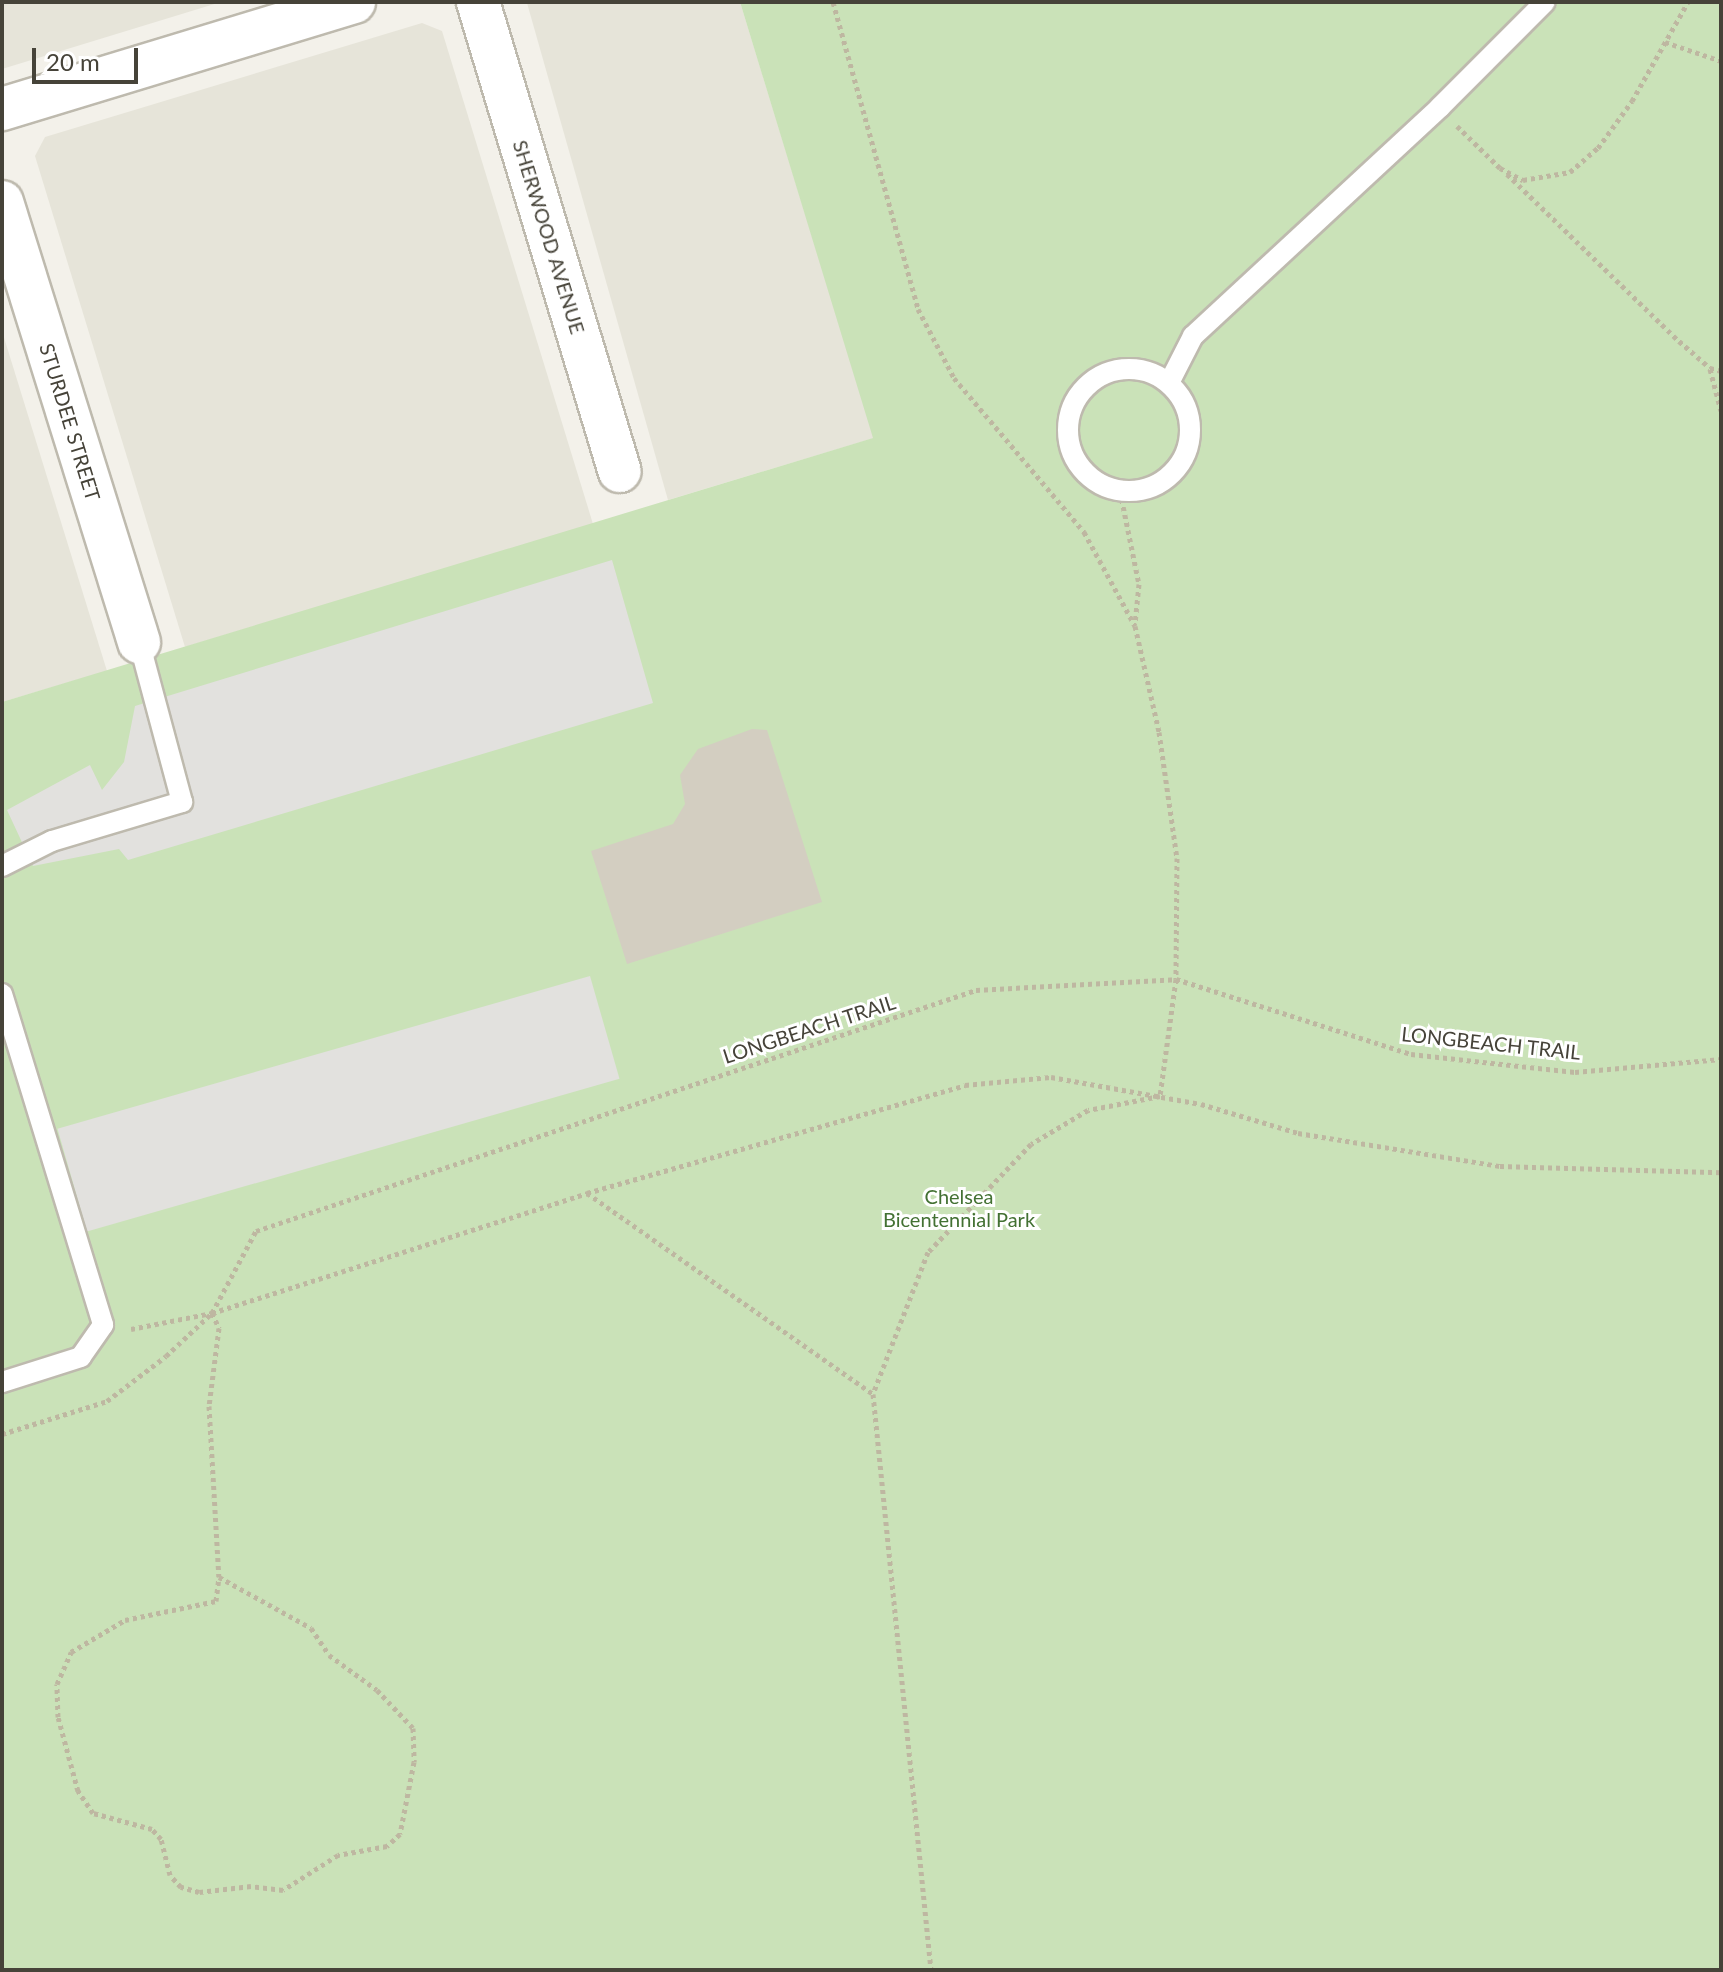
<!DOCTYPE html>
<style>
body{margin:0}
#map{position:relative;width:1723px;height:1972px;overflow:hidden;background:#f3f1ea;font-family:Lato,sans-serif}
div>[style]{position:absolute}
.residential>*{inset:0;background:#e6e4d9}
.green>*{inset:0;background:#cae2b8}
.parking>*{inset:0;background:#e2e1de;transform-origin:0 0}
.building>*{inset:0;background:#d3cec1}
.path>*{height:5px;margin-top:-2.5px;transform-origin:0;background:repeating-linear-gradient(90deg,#beb7a1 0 4px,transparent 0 8px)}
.roads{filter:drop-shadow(2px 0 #bebaae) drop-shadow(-2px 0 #bebaae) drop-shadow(0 2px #bebaae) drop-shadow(0 -2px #bebaae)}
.service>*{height:20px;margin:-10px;padding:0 10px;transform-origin:10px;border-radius:10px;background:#fff}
.service>.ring{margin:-10px;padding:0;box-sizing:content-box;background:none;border:20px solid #fff;border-radius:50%}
.minor>*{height:42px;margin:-21px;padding:0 21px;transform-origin:21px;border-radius:21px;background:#fff}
span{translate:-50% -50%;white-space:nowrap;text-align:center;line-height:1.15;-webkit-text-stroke:6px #fff;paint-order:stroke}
.street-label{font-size:20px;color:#464339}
.park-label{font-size:20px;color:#437133}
.frame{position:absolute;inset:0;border:4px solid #464339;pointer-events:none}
.scale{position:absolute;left:32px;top:48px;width:106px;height:36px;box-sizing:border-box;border:4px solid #464339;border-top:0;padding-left:10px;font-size:24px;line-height:28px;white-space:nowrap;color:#464339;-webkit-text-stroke:6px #fff;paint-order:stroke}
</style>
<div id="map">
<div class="residential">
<div style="clip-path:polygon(2px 2px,221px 2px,2px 69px)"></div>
<div style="clip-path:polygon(740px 2px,874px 438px,668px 500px,527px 3px)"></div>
<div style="clip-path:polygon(422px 23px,442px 31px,593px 524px,185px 647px,35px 156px,45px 137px)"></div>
<div style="clip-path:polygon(2px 331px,107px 671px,2px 702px)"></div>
</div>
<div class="green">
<div style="clip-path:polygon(740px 2px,1721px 2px,1721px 1970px,2px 1970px,2px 702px,873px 438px)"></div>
</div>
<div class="parking">
<div style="clip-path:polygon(612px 560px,653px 703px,128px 860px,119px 849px,33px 866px,7px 810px,90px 765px,102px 790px,124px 762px,135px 706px)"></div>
<div style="left:590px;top:976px;width:107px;height:554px;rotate:74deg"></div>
</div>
<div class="building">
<div style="clip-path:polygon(752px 729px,767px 730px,822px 902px,627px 964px,591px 851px,673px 824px,685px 804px,680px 775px,698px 749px)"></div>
</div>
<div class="path">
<div style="left:833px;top:2px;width:319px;rotate:74.5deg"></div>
<div style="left:918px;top:309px;width:78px;rotate:62.4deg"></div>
<div style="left:954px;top:378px;width:202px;rotate:49.8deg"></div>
<div style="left:1084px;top:532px;width:107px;rotate:61.5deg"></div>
<div style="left:1135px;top:626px;width:109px;rotate:77.2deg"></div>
<div style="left:1159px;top:732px;width:127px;rotate:81.9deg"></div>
<div style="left:1177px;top:858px;width:121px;rotate:90.5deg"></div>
<div style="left:1176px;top:979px;width:118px;rotate:97.8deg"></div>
<div style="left:1160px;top:1096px;width:73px;rotate:169deg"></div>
<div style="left:1088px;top:1110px;width:66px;rotate:149.2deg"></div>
<div style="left:1031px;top:1144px;width:149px;rotate:133.6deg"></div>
<div style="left:928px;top:1252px;width:152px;rotate:111.2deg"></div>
<div style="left:873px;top:1394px;width:579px;rotate:84.25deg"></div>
<div style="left:1665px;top:42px;width:59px;rotate:18.7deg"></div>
<div style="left:1457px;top:126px;width:60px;rotate:44.3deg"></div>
<div style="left:1500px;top:168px;width:26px;rotate:28deg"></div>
<div style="left:1523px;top:180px;width:48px;rotate:-9.7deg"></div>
<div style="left:1570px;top:172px;width:37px;rotate:-41deg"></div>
<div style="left:1598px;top:148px;width:58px;rotate:-54.1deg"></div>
<div style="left:1632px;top:101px;width:114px;rotate:-60.5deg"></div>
<div style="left:1507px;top:174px;width:240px;rotate:44.2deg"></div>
<div style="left:1679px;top:341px;width:41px;rotate:41.1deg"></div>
<div style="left:1710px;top:368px;width:11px;rotate:15deg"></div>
<div style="left:1710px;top:369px;width:43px;rotate:75.3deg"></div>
<div style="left:1120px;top:491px;width:95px;rotate:78.5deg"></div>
<div style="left:1139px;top:584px;width:40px;rotate:95.7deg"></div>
<div style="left:587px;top:1193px;width:350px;rotate:35.1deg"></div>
<div style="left:212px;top:1313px;width:17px;rotate:65deg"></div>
<div style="left:219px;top:1328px;width:79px;rotate:97.3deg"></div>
<div style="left:209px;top:1406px;width:171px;rotate:86.7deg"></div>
<div style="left:219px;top:1577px;width:105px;rotate:29deg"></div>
<div style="left:311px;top:1628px;width:32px;rotate:56deg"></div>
<div style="left:329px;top:1655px;width:59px;rotate:36.1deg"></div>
<div style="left:377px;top:1690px;width:52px;rotate:46.5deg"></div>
<div style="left:413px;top:1728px;width:34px;rotate:88deg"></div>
<div style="left:414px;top:1762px;width:73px;rotate:101deg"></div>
<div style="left:400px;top:1834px;width:18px;rotate:137deg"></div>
<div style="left:387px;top:1846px;width:50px;rotate:169.6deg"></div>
<div style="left:338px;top:1855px;width:65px;rotate:147.5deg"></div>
<div style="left:283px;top:1890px;width:32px;rotate:-173deg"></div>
<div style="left:251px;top:1886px;width:52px;rotate:173.4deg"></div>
<div style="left:199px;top:1892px;width:19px;rotate:-164deg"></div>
<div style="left:181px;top:1887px;width:16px;rotate:-133deg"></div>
<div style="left:170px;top:1875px;width:37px;rotate:-104deg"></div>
<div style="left:161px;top:1839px;width:13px;rotate:-132deg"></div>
<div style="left:152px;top:1829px;width:61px;rotate:-164.8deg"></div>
<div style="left:93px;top:1813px;width:27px;rotate:-124deg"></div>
<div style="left:78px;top:1791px;width:77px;rotate:-105.1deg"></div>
<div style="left:58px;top:1717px;width:33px;rotate:-92deg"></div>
<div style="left:57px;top:1684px;width:35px;rotate:-66deg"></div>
<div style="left:71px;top:1652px;width:63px;rotate:-30.7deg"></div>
<div style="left:125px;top:1620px;width:93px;rotate:-11.8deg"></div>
<div style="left:216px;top:1601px;width:24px;rotate:-83deg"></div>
<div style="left:131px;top:1329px;width:83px;rotate:-11.2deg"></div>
<div style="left:212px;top:1313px;width:394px;rotate:-17.7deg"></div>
<div style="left:587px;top:1193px;width:393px;rotate:-15.9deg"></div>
<div style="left:965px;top:1085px;width:86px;rotate:-5.3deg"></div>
<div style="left:1051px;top:1077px;width:152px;rotate:10.2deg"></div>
<div style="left:1201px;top:1104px;width:101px;rotate:16.6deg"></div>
<div style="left:1298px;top:1133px;width:205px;rotate:9.3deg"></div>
<div style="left:1500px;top:1166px;width:221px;rotate:1.6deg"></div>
<div style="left:2px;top:1434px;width:110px;rotate:-17.4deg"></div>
<div style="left:107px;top:1401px;width:74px;rotate:-37.3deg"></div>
<div style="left:166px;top:1356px;width:63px;rotate:-43.1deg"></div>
<div style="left:212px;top:1313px;width:93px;rotate:-61.8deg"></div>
<div style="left:256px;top:1231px;width:759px;rotate:-18.51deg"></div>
<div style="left:976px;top:990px;width:200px;rotate:-3.1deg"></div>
<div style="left:1176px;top:979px;width:247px;rotate:17.7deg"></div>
<div style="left:1411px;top:1054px;width:165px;rotate:6.3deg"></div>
<div style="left:1575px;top:1072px;width:147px;rotate:-5.1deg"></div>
</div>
<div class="roads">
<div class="service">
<div class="ring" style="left:1068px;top:369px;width:102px;height:102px"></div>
<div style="left:1169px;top:383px;width:53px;rotate:-62.9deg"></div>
<div style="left:1193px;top:336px;width:337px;rotate:-42.8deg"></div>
<div style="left:1440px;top:107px;width:148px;rotate:-45deg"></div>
<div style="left:2px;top:866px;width:56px;rotate:-26.6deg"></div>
<div style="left:52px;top:841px;width:136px;rotate:-16.7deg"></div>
<div style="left:182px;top:802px;width:166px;rotate:-105deg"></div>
<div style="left:2px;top:994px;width:346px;rotate:73deg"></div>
<div style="left:103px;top:1325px;width:39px;rotate:125deg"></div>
<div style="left:81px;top:1357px;width:83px;rotate:162.4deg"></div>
</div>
<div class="minor">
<div style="left:478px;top:2px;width:490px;rotate:73.2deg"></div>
<div style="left:2px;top:109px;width:368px;rotate:-16.9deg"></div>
<div style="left:2px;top:202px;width:461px;rotate:72.7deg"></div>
</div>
</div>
<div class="street-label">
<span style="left:549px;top:237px;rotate:73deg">SHERWOOD AVENUE</span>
<span style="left:70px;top:422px;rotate:73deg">STURDEE STREET</span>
<span style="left:809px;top:1029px;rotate:-18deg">LONGBEACH TRAIL</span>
<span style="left:1491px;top:1043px;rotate:6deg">LONGBEACH TRAIL</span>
</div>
<div class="park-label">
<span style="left:959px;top:1208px">Chelsea<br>Bicentennial Park</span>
</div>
<div class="frame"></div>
<div class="scale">20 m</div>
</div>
